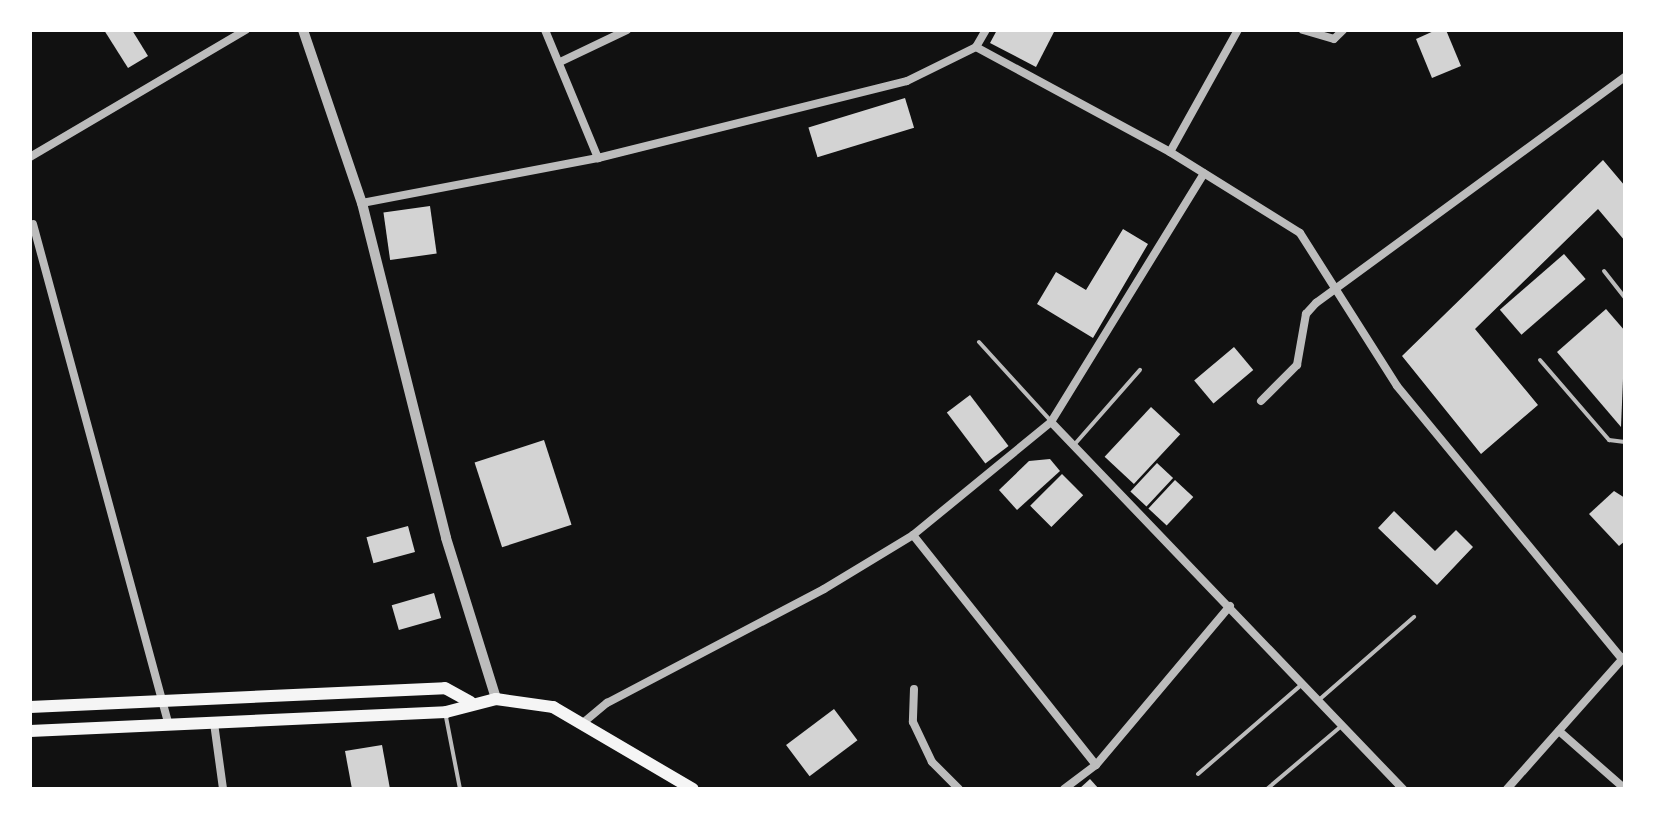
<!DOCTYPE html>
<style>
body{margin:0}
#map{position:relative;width:1655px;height:819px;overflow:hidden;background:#111;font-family:Cabin,sans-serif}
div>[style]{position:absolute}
.building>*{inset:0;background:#d3d3d3;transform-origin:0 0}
.service>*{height:4px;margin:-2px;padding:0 2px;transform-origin:2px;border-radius:2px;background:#bcbcbc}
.minor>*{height:8px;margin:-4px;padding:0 4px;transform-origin:4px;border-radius:4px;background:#bcbcbc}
.tertiary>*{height:10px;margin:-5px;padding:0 5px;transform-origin:5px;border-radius:5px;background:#bcbcbc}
.primary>*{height:12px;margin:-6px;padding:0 6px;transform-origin:6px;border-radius:6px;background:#f5f5f5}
span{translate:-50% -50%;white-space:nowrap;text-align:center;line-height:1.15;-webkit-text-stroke:8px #fff;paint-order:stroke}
.frame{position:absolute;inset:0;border:32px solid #fff;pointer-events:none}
</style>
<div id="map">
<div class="building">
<div style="clip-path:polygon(104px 30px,132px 30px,148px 56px,128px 68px)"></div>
<div style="clip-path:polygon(997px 30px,1055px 30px,1036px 67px,990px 43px)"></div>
<div style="clip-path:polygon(1436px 30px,1446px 30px,1461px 66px,1432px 78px,1416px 39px)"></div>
<div style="left:905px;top:98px;width:31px;height:101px;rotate:73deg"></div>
<div style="clip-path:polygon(1603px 160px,1625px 186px,1625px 241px,1598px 209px,1475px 329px,1538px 405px,1481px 454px,1402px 356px)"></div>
<div style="left:430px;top:206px;width:48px;height:47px;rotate:82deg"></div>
<div style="clip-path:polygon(1123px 229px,1148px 244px,1093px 338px,1037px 304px,1056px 272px,1086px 290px)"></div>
<div style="left:1564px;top:254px;width:33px;height:85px;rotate:49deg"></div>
<div style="clip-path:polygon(1606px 309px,1625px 331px,1621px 427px,1557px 352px)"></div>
<div style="left:1234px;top:347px;width:30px;height:52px;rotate:50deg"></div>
<div style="left:970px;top:395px;width:64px;height:29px;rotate:53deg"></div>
<div style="left:1151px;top:407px;width:40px;height:68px;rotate:43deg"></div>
<div style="left:544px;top:440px;width:89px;height:73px;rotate:72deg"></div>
<div style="clip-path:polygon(1050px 459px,1060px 471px,1017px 510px,999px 490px,1029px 461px)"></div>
<div style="left:1157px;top:463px;width:22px;height:39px;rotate:43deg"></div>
<div style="left:1062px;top:474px;width:30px;height:45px;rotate:45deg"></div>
<div style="left:1175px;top:480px;width:25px;height:39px;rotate:43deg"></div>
<div style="clip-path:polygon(1614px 491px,1625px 498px,1625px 541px,1619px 546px,1589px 514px)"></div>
<div style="clip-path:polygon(1394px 511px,1435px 551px,1456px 530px,1473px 547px,1437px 585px,1378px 528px)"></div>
<div style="left:408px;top:526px;width:27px;height:43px;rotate:75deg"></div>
<div style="left:434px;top:593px;width:26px;height:44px;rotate:74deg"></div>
<div style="left:834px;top:709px;width:39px;height:60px;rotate:53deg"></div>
<div style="clip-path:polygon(382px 745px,390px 789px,352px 789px,345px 751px)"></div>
<div style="clip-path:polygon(1090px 779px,1099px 789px,1079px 789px)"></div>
</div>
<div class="service">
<div style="left:1604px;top:271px;width:34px;rotate:52deg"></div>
<div style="left:979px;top:342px;width:105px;rotate:47.7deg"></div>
<div style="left:1540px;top:360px;width:106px;rotate:49.2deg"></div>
<div style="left:1609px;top:440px;width:16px;rotate:7deg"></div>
<div style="left:1074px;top:445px;width:100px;rotate:-48.7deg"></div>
<div style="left:1320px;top:699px;width:125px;rotate:-41.1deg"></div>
<div style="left:446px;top:717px;width:73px;rotate:79deg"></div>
<div style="left:1198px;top:774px;width:136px;rotate:-40.8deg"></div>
<div style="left:1267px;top:789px;width:96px;rotate:-40.3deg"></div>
</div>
<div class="minor">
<div style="left:545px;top:30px;width:139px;rotate:67.5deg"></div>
<div style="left:1303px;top:30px;width:32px;rotate:16deg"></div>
<div style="left:1334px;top:39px;width:13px;rotate:-45deg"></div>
<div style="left:976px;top:47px;width:20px;rotate:-60deg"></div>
<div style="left:560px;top:62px;width:74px;rotate:-25.5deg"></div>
<div style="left:1170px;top:152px;width:140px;rotate:-60.9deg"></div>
<div style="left:30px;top:157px;width:251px;rotate:-30.5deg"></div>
<div style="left:362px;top:203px;width:240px;rotate:-10.8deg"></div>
<div style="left:598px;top:158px;width:318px;rotate:-14deg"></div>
<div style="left:907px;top:81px;width:77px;rotate:-26.2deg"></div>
<div style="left:976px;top:47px;width:221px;rotate:28.4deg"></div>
<div style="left:1170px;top:152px;width:153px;rotate:31.9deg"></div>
<div style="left:1300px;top:233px;width:181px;rotate:57.6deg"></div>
<div style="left:1397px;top:386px;width:354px;rotate:50.5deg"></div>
<div style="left:33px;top:224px;width:520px;rotate:74.84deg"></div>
<div style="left:1261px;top:401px;width:51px;rotate:-45deg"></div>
<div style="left:1297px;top:365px;width:52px;rotate:-80deg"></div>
<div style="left:1306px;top:314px;width:15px;rotate:-48deg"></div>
<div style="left:1316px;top:303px;width:383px;rotate:-36.2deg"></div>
<div style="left:1051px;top:422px;width:509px;rotate:46.2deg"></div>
<div style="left:913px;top:535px;width:294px;rotate:51.5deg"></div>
<div style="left:914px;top:689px;width:33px;rotate:92deg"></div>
<div style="left:913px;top:722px;width:44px;rotate:64.6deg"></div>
<div style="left:932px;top:762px;width:38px;rotate:45deg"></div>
<div style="left:584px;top:722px;width:30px;rotate:-40deg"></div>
<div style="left:607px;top:703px;width:245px;rotate:-27.7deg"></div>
<div style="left:824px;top:589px;width:104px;rotate:-31.2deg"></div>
<div style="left:913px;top:535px;width:178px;rotate:-39.3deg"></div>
<div style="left:1051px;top:422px;width:292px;rotate:-58.4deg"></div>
<div style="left:214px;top:723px;width:67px;rotate:82.2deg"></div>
<div style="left:1559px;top:731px;width:88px;rotate:41.3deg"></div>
<div style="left:1064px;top:789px;width:40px;rotate:-37deg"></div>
<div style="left:1096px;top:765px;width:208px;rotate:-49.9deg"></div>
<div style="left:1507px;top:789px;width:178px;rotate:-48.4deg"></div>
</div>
<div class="tertiary">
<div style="left:303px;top:30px;width:183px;rotate:71.2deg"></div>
<div style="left:362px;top:203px;width:345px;rotate:75.9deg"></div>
<div style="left:446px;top:538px;width:169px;rotate:72.7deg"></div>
</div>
<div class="primary">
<div style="left:30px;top:707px;width:415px;rotate:-2.6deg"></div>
<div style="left:445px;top:688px;width:29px;rotate:29deg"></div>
<div style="left:30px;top:731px;width:416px;rotate:-2.6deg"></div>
<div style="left:446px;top:712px;width:52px;rotate:-14.6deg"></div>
<div style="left:496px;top:699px;width:58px;rotate:8deg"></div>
<div style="left:553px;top:707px;width:162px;rotate:30.4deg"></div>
</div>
<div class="frame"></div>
</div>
